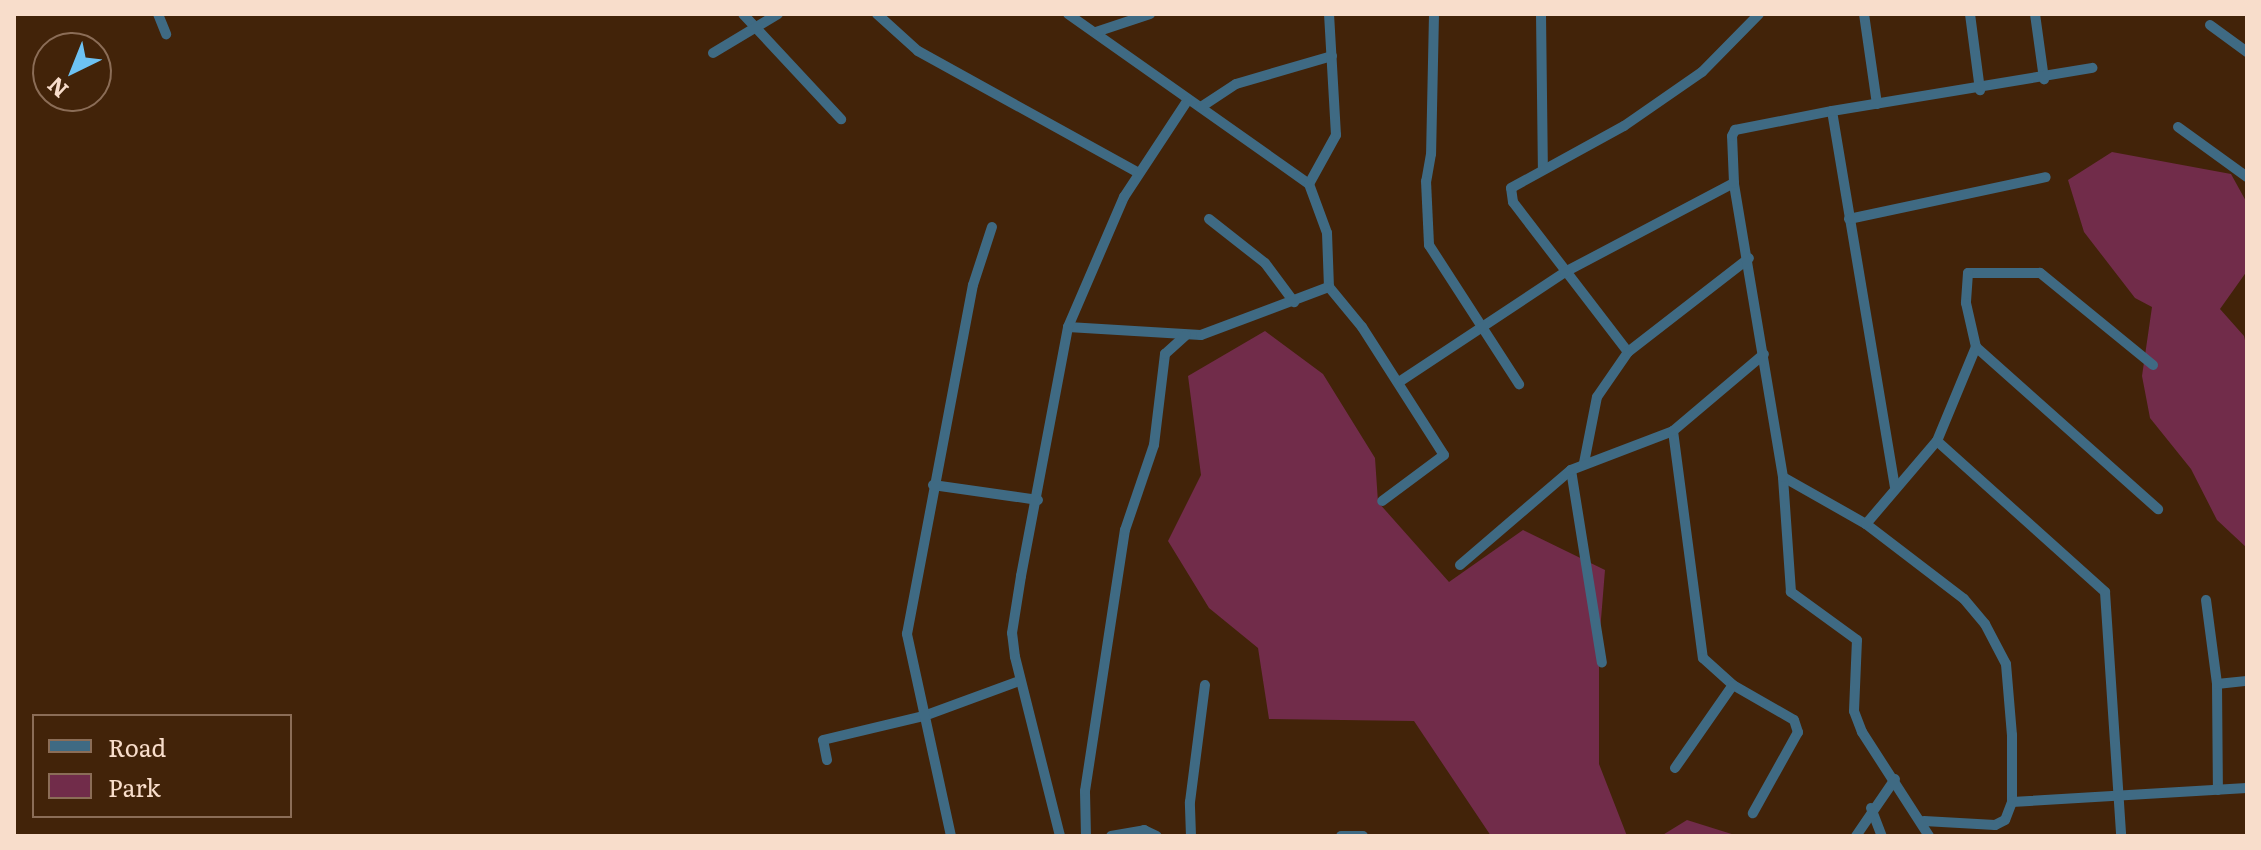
<!DOCTYPE html>
<style>
body{margin:0}
#map{position:relative;width:2261px;height:850px;overflow:hidden;background:#422309;font-family:Literata,serif}
div>[style]{position:absolute}
.green>*{inset:0;background:#712c4a}
.minor>*{height:10px;margin:-5px;padding:0 5px;transform-origin:5px;border-radius:5px;background:#3f6a83}
span{translate:-50% -50%;white-space:nowrap;text-align:center;line-height:1.15;-webkit-text-stroke:6px #422309;paint-order:stroke}
.frame{position:absolute;inset:0;border:16px solid #f8ddcb;pointer-events:none}
.legend{position:absolute;left:32px;top:714px;width:260px;height:104px;box-sizing:border-box;background:#422309;border:2px solid #8b6d57;margin:0;padding:10px 14px;list-style:none;font-size:24px;color:#f8ddcb}
.legend li{display:flex;align-items:center;gap:16px;height:40px}
.legend b{width:40px;border:2px solid #8b6d57}
.north{position:absolute;left:32px;top:32px;width:80px;height:80px;box-sizing:border-box;background:#422309;border:2px solid #8b6d57;border-radius:50%;rotate:223deg;font-size:22px;font-weight:700;line-height:32px;text-align:center;color:#f8ddcb}
.north::after{content:'';display:block;margin:auto;width:28px;height:36px;background:#6dc2f3;clip-path:polygon(50% 0,100% 100%,50% 72%,0 100%)}
</style>
<div id="map">
<div class="green">
<div style="clip-path:polygon(2112px 152px,2231px 174px,2247px 203px,2247px 271px,2220px 309px,2244px 336px,2247px 349px,2247px 548px,2217px 520px,2191px 469px,2150px 418px,2142px 376px,2152px 307px,2135px 298px,2084px 232px,2068px 180px)"></div>
<div style="clip-path:polygon(1265px 331px,1323px 374px,1375px 458px,1378px 502px,1449px 582px,1523px 530px,1605px 570px,1599px 644px,1599px 764px,1627px 836px,1491px 836px,1414px 721px,1269px 719px,1258px 648px,1209px 608px,1168px 541px,1201px 475px,1188px 376px)"></div>
<div style="clip-path:polygon(1687px 820px,1738px 836px,1661px 836px)"></div>
</div>
<div class="minor">
<div style="left:158px;top:14px;width:22px;rotate:68deg"></div>
<div style="left:743px;top:14px;width:144px;rotate:47deg"></div>
<div style="left:877px;top:14px;width:55px;rotate:42.1deg"></div>
<div style="left:918px;top:51px;width:252px;rotate:28.9deg"></div>
<div style="left:1068px;top:14px;width:295px;rotate:35.2deg"></div>
<div style="left:1309px;top:184px;width:52px;rotate:69.8deg"></div>
<div style="left:1327px;top:233px;width:54px;rotate:87.9deg"></div>
<div style="left:1329px;top:287px;width:52px;rotate:50.5deg"></div>
<div style="left:1362px;top:327px;width:152px;rotate:57.4deg"></div>
<div style="left:1444px;top:455px;width:77px;rotate:143.4deg"></div>
<div style="left:1434px;top:14px;width:140px;rotate:91.2deg"></div>
<div style="left:1431px;top:154px;width:27px;rotate:100deg"></div>
<div style="left:1426px;top:181px;width:64px;rotate:87.3deg"></div>
<div style="left:1429px;top:245px;width:166px;rotate:57.1deg"></div>
<div style="left:1541px;top:14px;width:155px;rotate:89.3deg"></div>
<div style="left:1864px;top:14px;width:91px;rotate:81.8deg"></div>
<div style="left:1970px;top:14px;width:77px;rotate:82.5deg"></div>
<div style="left:2035px;top:14px;width:66px;rotate:82.1deg"></div>
<div style="left:2210px;top:25px;width:46px;rotate:36.1deg"></div>
<div style="left:1096px;top:32px;width:57px;rotate:-18.4deg"></div>
<div style="left:713px;top:53px;width:76px;rotate:-31deg"></div>
<div style="left:1201px;top:107px;width:42px;rotate:-33.3deg"></div>
<div style="left:1236px;top:84px;width:100px;rotate:-16.3deg"></div>
<div style="left:1832px;top:111px;width:382px;rotate:80.5deg"></div>
<div style="left:2178px;top:127px;width:85px;rotate:35.9deg"></div>
<div style="left:1309px;top:184px;width:56px;rotate:-61.1deg"></div>
<div style="left:1336px;top:135px;width:121px;rotate:-93.3deg"></div>
<div style="left:1209px;top:219px;width:71px;rotate:38.2deg"></div>
<div style="left:1265px;top:263px;width:49px;rotate:53.4deg"></div>
<div style="left:1849px;top:219px;width:201px;rotate:-12deg"></div>
<div style="left:1068px;top:327px;width:133px;rotate:3.4deg"></div>
<div style="left:1201px;top:335px;width:137px;rotate:-20.6deg"></div>
<div style="left:1628px;top:352px;width:189px;rotate:-127.5deg"></div>
<div style="left:1513px;top:202px;width:14px;rotate:-98deg"></div>
<div style="left:1511px;top:188px;width:129px;rotate:-28.8deg"></div>
<div style="left:1624px;top:126px;width:95px;rotate:-34.7deg"></div>
<div style="left:1702px;top:72px;width:81px;rotate:-45.5deg"></div>
<div style="left:2153px;top:365px;width:146px;rotate:-140.8deg"></div>
<div style="left:2040px;top:273px;width:72px;rotate:180deg"></div>
<div style="left:1968px;top:273px;width:30px;rotate:94deg"></div>
<div style="left:1966px;top:303px;width:45px;rotate:77.2deg"></div>
<div style="left:1976px;top:347px;width:244px;rotate:41.7deg"></div>
<div style="left:1399px;top:382px;width:199px;rotate:-33.5deg"></div>
<div style="left:1565px;top:272px;width:191px;rotate:-27.8deg"></div>
<div style="left:1673px;top:431px;width:229px;rotate:82.5deg"></div>
<div style="left:1703px;top:658px;width:40px;rotate:42deg"></div>
<div style="left:1733px;top:685px;width:70px;rotate:29.8deg"></div>
<div style="left:1794px;top:720px;width:13px;rotate:72deg"></div>
<div style="left:1798px;top:732px;width:93px;rotate:119.1deg"></div>
<div style="left:1937px;top:441px;width:226px;rotate:41.9deg"></div>
<div style="left:2105px;top:592px;width:245px;rotate:86.2deg"></div>
<div style="left:1584px;top:463px;width:67px;rotate:-78.9deg"></div>
<div style="left:1597px;top:397px;width:55px;rotate:-55.4deg"></div>
<div style="left:1628px;top:352px;width:153px;rotate:-37.8deg"></div>
<div style="left:1571px;top:470px;width:195px;rotate:80.9deg"></div>
<div style="left:1783px;top:477px;width:95px;rotate:29.5deg"></div>
<div style="left:1866px;top:524px;width:123px;rotate:37.4deg"></div>
<div style="left:1964px;top:599px;width:33px;rotate:50deg"></div>
<div style="left:1985px;top:624px;width:45px;rotate:62.3deg"></div>
<div style="left:2006px;top:664px;width:71px;rotate:85.2deg"></div>
<div style="left:2012px;top:735px;width:67px;rotate:90deg"></div>
<div style="left:2012px;top:802px;width:19px;rotate:111deg"></div>
<div style="left:2005px;top:820px;width:11px;rotate:153deg"></div>
<div style="left:1995px;top:825px;width:71px;rotate:-176.8deg"></div>
<div style="left:933px;top:485px;width:106px;rotate:8.1deg"></div>
<div style="left:1866px;top:524px;width:109px;rotate:-49.5deg"></div>
<div style="left:1937px;top:441px;width:102px;rotate:-67.5deg"></div>
<div style="left:1460px;top:565px;width:146px;rotate:-40.6deg"></div>
<div style="left:1571px;top:470px;width:109px;rotate:-20.9deg"></div>
<div style="left:1673px;top:431px;width:119px;rotate:-40.2deg"></div>
<div style="left:2206px;top:600px;width:85px;rotate:82.5deg"></div>
<div style="left:2217px;top:684px;width:106px;rotate:89.5deg"></div>
<div style="left:2217px;top:684px;width:30px;rotate:-6deg"></div>
<div style="left:827px;top:760px;width:20px;rotate:-101deg"></div>
<div style="left:823px;top:740px;width:104px;rotate:-13.4deg"></div>
<div style="left:924px;top:716px;width:101px;rotate:-20.2deg"></div>
<div style="left:1675px;top:768px;width:101px;rotate:-55.1deg"></div>
<div style="left:2012px;top:802px;width:235px;rotate:-3.4deg"></div>
<div style="left:1871px;top:808px;width:30px;rotate:69deg"></div>
<div style="left:951px;top:836px;width:207px;rotate:-102.3deg"></div>
<div style="left:907px;top:634px;width:355px;rotate:-79.3deg"></div>
<div style="left:973px;top:285px;width:61px;rotate:-71.9deg"></div>
<div style="left:1060px;top:836px;width:185px;rotate:-104.1deg"></div>
<div style="left:1015px;top:657px;width:24px;rotate:-97deg"></div>
<div style="left:1012px;top:633px;width:58px;rotate:-81deg"></div>
<div style="left:1021px;top:576px;width:253px;rotate:-79.3deg"></div>
<div style="left:1068px;top:327px;width:142px;rotate:-66.7deg"></div>
<div style="left:1124px;top:197px;width:115px;rotate:-56.7deg"></div>
<div style="left:1086px;top:836px;width:45px;rotate:-91.3deg"></div>
<div style="left:1085px;top:791px;width:264px;rotate:-81.3deg"></div>
<div style="left:1125px;top:530px;width:90px;rotate:-71.2deg"></div>
<div style="left:1154px;top:445px;width:92px;rotate:-83.1deg"></div>
<div style="left:1165px;top:354px;width:28px;rotate:-42deg"></div>
<div style="left:1111px;top:836px;width:34px;rotate:-10deg"></div>
<div style="left:1144px;top:830px;width:14px;rotate:25deg"></div>
<div style="left:1191px;top:836px;width:34px;rotate:-92deg"></div>
<div style="left:1190px;top:802px;width:118px;rotate:-82.7deg"></div>
<div style="left:1341px;top:836px;width:22px"></div>
<div style="left:1856px;top:836px;width:69px;rotate:-55.6deg"></div>
<div style="left:1929px;top:836px;width:124px;rotate:-122.8deg"></div>
<div style="left:1862px;top:732px;width:22px;rotate:-111deg"></div>
<div style="left:1854px;top:711px;width:71px;rotate:-87.6deg"></div>
<div style="left:1857px;top:640px;width:82px;rotate:-144deg"></div>
<div style="left:1791px;top:592px;width:115px;rotate:-94deg"></div>
<div style="left:1783px;top:477px;width:298px;rotate:-99.5deg"></div>
<div style="left:1734px;top:183px;width:47px;rotate:-92.4deg"></div>
<div style="left:1732px;top:136px;width:7px;rotate:-63deg"></div>
<div style="left:1735px;top:130px;width:99px;rotate:-11.1deg"></div>
<div style="left:1832px;top:111px;width:264px;rotate:-9.4deg"></div>
</div>
<div class="frame"></div>
<ul class="legend">
<li><b style="height:10px;background:#3f6a83"></b>Road</li>
<li><b style="height:22px;background:#712c4a"></b>Park</li>
</ul>
<div class="north">N</div>
</div>
